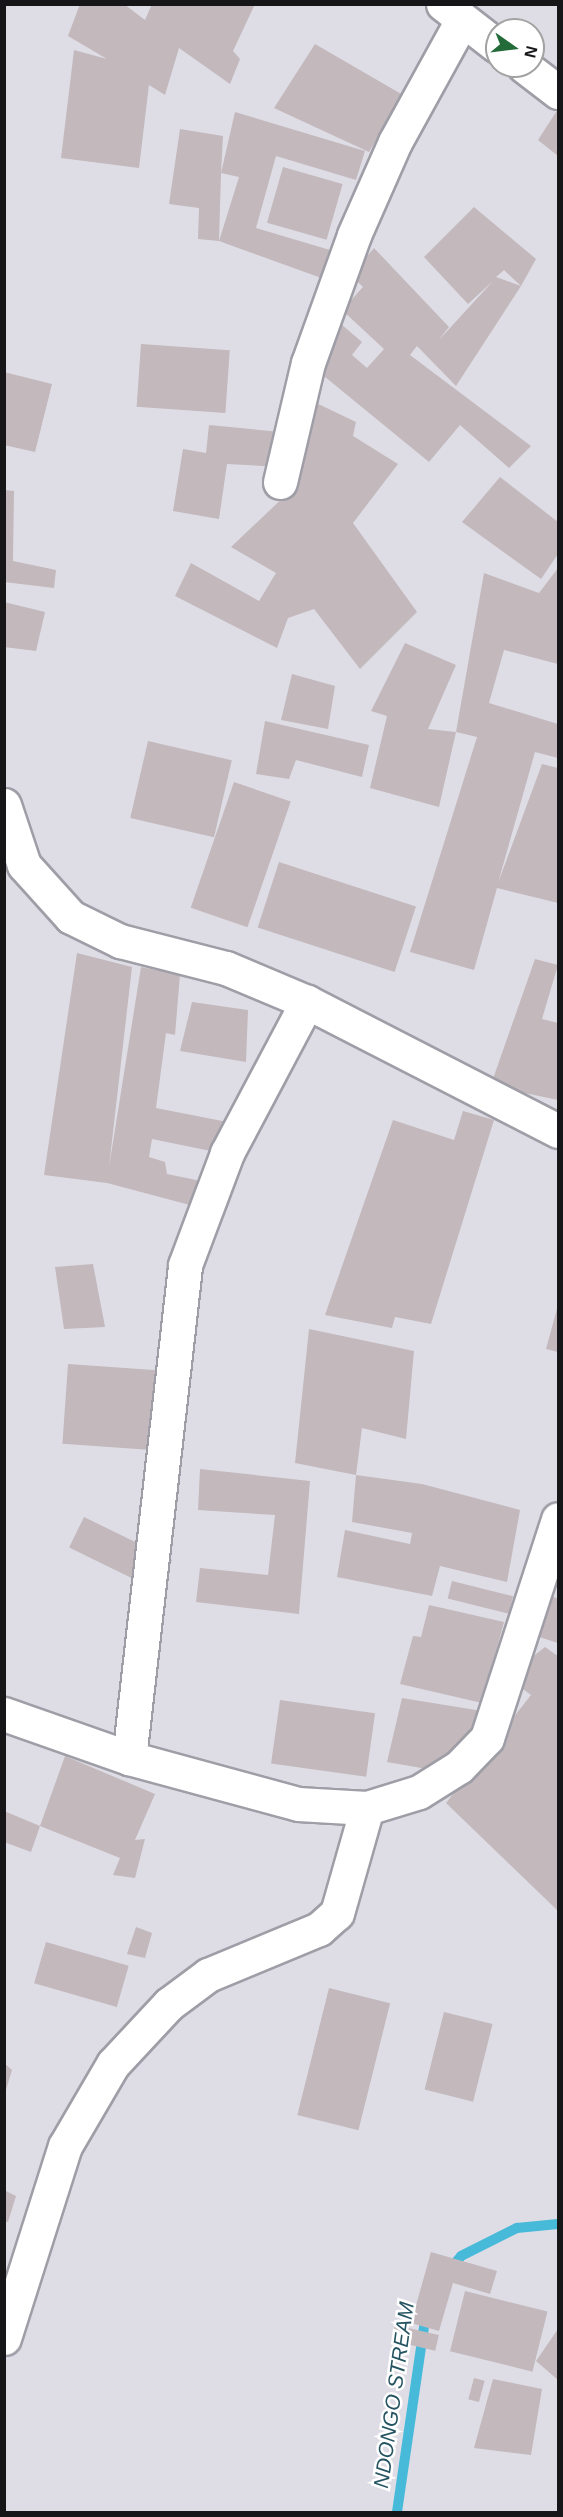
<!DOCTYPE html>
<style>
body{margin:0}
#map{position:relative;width:563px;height:2517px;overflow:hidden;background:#dedde6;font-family:Arial,sans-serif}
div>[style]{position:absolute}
.stream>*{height:10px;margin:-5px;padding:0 5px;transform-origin:5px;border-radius:5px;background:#47bad9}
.building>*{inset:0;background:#c3b8bb;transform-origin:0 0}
.roads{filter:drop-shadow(2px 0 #9f9ea7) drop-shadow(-2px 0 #9f9ea7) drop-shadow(0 2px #9f9ea7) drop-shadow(0 -2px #9f9ea7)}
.minor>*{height:33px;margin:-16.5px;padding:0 16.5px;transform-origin:16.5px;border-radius:16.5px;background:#fff}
span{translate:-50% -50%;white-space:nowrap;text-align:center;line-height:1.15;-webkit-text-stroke:5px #fff;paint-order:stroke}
.water-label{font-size:21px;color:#245461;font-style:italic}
.frame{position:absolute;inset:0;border:6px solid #161619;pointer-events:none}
.north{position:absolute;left:485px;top:18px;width:60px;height:60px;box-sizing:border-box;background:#fff;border:2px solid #a2a2a3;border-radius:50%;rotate:104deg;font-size:16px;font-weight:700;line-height:24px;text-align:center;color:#161619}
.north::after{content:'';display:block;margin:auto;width:21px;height:27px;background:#236c3a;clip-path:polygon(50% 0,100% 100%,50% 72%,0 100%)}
</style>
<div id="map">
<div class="stream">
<div style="left:449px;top:2270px;width:18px;rotate:-49deg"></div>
<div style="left:461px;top:2256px;width:63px;rotate:-26.6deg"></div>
<div style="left:517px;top:2228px;width:41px;rotate:-5.6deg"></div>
<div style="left:397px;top:2512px;width:201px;rotate:-81.7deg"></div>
</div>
<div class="building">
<div style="clip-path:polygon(80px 4px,124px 4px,145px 20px,152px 4px,255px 4px,233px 51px,240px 59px,230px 84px,179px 48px,165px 95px,149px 85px,139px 168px,61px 158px,74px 50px,107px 59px,68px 36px)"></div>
<div style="clip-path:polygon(315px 44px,403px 95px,369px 152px,274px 108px)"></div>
<div style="clip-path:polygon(558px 109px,558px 156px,538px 140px)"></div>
<div style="clip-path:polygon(evenodd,235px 112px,365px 151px,356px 180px,276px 156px,256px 228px,330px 250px,324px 279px,219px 241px,198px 239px,199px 208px,169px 204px,180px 129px,223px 136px,221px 173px,235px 112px,221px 173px,239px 177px,219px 241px,221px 174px,221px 173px)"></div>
<div style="left:283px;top:167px;width:62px;height:58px;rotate:16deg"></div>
<div style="clip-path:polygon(474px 207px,536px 259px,521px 286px,504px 270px,496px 277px,521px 286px,456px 386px,417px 346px,410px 355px,531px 446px,509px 468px,460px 425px,429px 462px,308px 363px,335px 319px,362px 342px,352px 355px,367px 368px,384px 349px,342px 310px,363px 287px,351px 275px,374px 248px,449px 327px,438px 341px,493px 281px,468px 304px,424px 257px)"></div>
<div style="left:141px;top:344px;width:89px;height:63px;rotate:4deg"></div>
<div style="clip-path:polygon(4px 372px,52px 384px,35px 452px,4px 445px)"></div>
<div style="clip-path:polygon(312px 401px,356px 422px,353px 436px,398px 464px,353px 523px,417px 612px,360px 669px,314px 609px,288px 618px,277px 648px,175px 596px,191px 563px,259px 601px,276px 573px,231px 547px,289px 492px)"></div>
<div style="clip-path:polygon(209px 425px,281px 432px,284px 467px,227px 464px,219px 519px,173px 511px,183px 449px,206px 453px)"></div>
<div style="clip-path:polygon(500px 477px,558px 522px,558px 554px,541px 579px,462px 522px)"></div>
<div style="clip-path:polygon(4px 490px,14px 491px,13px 561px,56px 570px,54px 588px,4px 582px)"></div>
<div style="clip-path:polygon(558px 568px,558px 664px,504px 650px,489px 703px,558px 724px,558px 758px,535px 752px,498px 883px,542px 764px,558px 768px,558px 903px,497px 888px,474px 970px,410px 952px,477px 737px,456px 732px,484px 573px,539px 593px)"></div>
<div style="clip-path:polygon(4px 602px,45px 612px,36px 651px,4px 647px)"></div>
<div style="clip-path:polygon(405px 643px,456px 665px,428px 729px,456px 732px,439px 807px,370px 788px,387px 716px,371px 711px)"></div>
<div style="clip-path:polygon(292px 674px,335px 686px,328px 729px,281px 720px)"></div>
<div style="clip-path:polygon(265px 721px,369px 745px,362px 777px,296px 760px,289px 779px,256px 774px)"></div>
<div style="left:148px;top:741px;width:86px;height:79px;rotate:13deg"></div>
<div style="left:234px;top:782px;width:60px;height:133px;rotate:19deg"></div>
<div style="left:279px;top:862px;width:144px;height:69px;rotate:18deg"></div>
<div style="clip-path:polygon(77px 953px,132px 967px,109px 1167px,141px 967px,180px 975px,175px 1035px,166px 1033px,156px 1108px,253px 1127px,245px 1158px,152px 1139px,149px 1157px,165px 1162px,167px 1174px,216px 1184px,220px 1213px,107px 1183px,44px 1175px)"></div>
<div style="clip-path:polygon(535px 959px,558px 965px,542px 1019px,558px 1023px,558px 1100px,520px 1092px,518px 1100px,487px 1096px)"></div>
<div style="clip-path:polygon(192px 1002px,248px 1010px,246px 1062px,180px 1051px)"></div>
<div style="clip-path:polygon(463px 1111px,494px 1120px,431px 1324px,395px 1317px,392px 1328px,325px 1315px,393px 1120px,454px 1140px)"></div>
<div style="clip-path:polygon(93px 1264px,105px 1327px,64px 1329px,55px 1267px)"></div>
<div style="clip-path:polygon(558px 1305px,558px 1352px,546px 1349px)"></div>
<div style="clip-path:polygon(309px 1329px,414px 1351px,406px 1439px,362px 1428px,356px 1475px,422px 1484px,520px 1510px,507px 1582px,440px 1566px,432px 1596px,337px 1577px,345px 1530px,410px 1544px,412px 1533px,352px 1522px,356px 1475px,295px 1463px)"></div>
<div style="left:68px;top:1364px;width:111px;height:80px;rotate:4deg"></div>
<div style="clip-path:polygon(200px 1469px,310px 1481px,299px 1614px,196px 1602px,200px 1568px,268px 1575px,275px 1515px,198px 1510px)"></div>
<div style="left:84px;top:1517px;width:98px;height:34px;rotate:26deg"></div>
<div style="left:452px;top:1581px;width:63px;height:18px;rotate:14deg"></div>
<div style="clip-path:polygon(547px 1594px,558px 1599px,558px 1643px,533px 1635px)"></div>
<div style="clip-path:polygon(429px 1605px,504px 1622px,482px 1703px,400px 1684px,413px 1636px,421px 1637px)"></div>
<div style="clip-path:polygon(545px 1647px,558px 1656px,558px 1911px,446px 1803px,531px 1695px,507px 1677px)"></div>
<div style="clip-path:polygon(402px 1698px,482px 1711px,450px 1773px,387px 1762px)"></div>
<div style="left:280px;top:1700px;width:96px;height:64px;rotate:8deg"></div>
<div style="clip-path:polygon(65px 1756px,155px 1794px,135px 1840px,145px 1839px,135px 1878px,113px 1875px,120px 1858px,40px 1826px)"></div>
<div style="clip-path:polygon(4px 1811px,40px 1826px,31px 1852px,4px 1842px)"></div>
<div style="clip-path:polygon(136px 1927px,152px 1933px,145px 1958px,127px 1954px)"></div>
<div style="left:46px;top:1942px;width:86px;height:43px;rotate:16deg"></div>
<div style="left:329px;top:1988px;width:63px;height:131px;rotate:14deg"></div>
<div style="left:444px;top:2012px;width:50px;height:80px;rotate:14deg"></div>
<div style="clip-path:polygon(4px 2063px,12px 2070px,5px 2093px,4px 2093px)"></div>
<div style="clip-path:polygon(4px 2190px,16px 2196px,8px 2222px,4px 2221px)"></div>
<div style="clip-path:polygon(431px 2252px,497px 2271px,490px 2294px,453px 2283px,439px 2331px,411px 2323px)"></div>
<div style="left:465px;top:2291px;width:85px;height:62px;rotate:14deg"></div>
<div style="left:395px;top:2325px;width:45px;height:16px;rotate:13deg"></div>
<div style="clip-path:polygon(558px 2329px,558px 2380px,536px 2361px)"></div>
<div style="left:474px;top:2378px;width:11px;height:22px;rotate:15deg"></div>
<div style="clip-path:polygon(493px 2379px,542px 2389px,531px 2455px,474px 2448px)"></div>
</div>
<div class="roads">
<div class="minor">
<div style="left:443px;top:4px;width:68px;rotate:37.9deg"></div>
<div style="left:524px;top:66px;width:43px;rotate:37.4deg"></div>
<div style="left:280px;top:482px;width:122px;rotate:-76.8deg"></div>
<div style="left:308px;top:363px;width:136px;rotate:-70.2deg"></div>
<div style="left:354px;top:235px;width:102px;rotate:-66.2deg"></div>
<div style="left:395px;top:142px;width:139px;rotate:-61.2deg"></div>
<div style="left:4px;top:805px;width:63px;rotate:71.6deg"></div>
<div style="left:24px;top:865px;width:70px;rotate:47.9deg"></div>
<div style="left:71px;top:917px;width:55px;rotate:26.1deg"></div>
<div style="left:120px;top:941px;width:109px;rotate:14.3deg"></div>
<div style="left:226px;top:968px;width:88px;rotate:22.8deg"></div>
<div style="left:307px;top:1002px;width:282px;rotate:27.2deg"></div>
<div style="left:4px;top:1714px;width:133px;rotate:19.4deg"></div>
<div style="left:129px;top:1758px;width:175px;rotate:15.2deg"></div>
<div style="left:298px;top:1804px;width:69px;rotate:3.3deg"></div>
<div style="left:367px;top:1808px;width:54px;rotate:-17.1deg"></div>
<div style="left:419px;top:1792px;width:47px;rotate:-32deg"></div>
<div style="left:459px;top:1767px;width:40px;rotate:-46deg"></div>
<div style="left:487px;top:1738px;width:230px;rotate:-72deg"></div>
<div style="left:129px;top:1758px;width:496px;rotate:-83.5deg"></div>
<div style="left:185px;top:1265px;width:120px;rotate:-69.4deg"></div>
<div style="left:227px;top:1153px;width:171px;rotate:-62.1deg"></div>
<div style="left:4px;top:2338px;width:201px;rotate:-72.4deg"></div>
<div style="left:65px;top:2146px;width:95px;rotate:-59.7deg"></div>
<div style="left:113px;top:2064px;width:82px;rotate:-47deg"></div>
<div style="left:169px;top:2004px;width:49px;rotate:-36.6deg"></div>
<div style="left:208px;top:1975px;width:120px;rotate:-22.5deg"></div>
<div style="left:319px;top:1929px;width:24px;rotate:-42deg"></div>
<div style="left:337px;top:1913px;width:109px;rotate:-74.1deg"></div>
</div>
</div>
<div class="water-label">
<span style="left:394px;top:2395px;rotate:-82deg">NDONGO STREAM</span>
</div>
<div class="frame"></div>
<div class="north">N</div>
</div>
